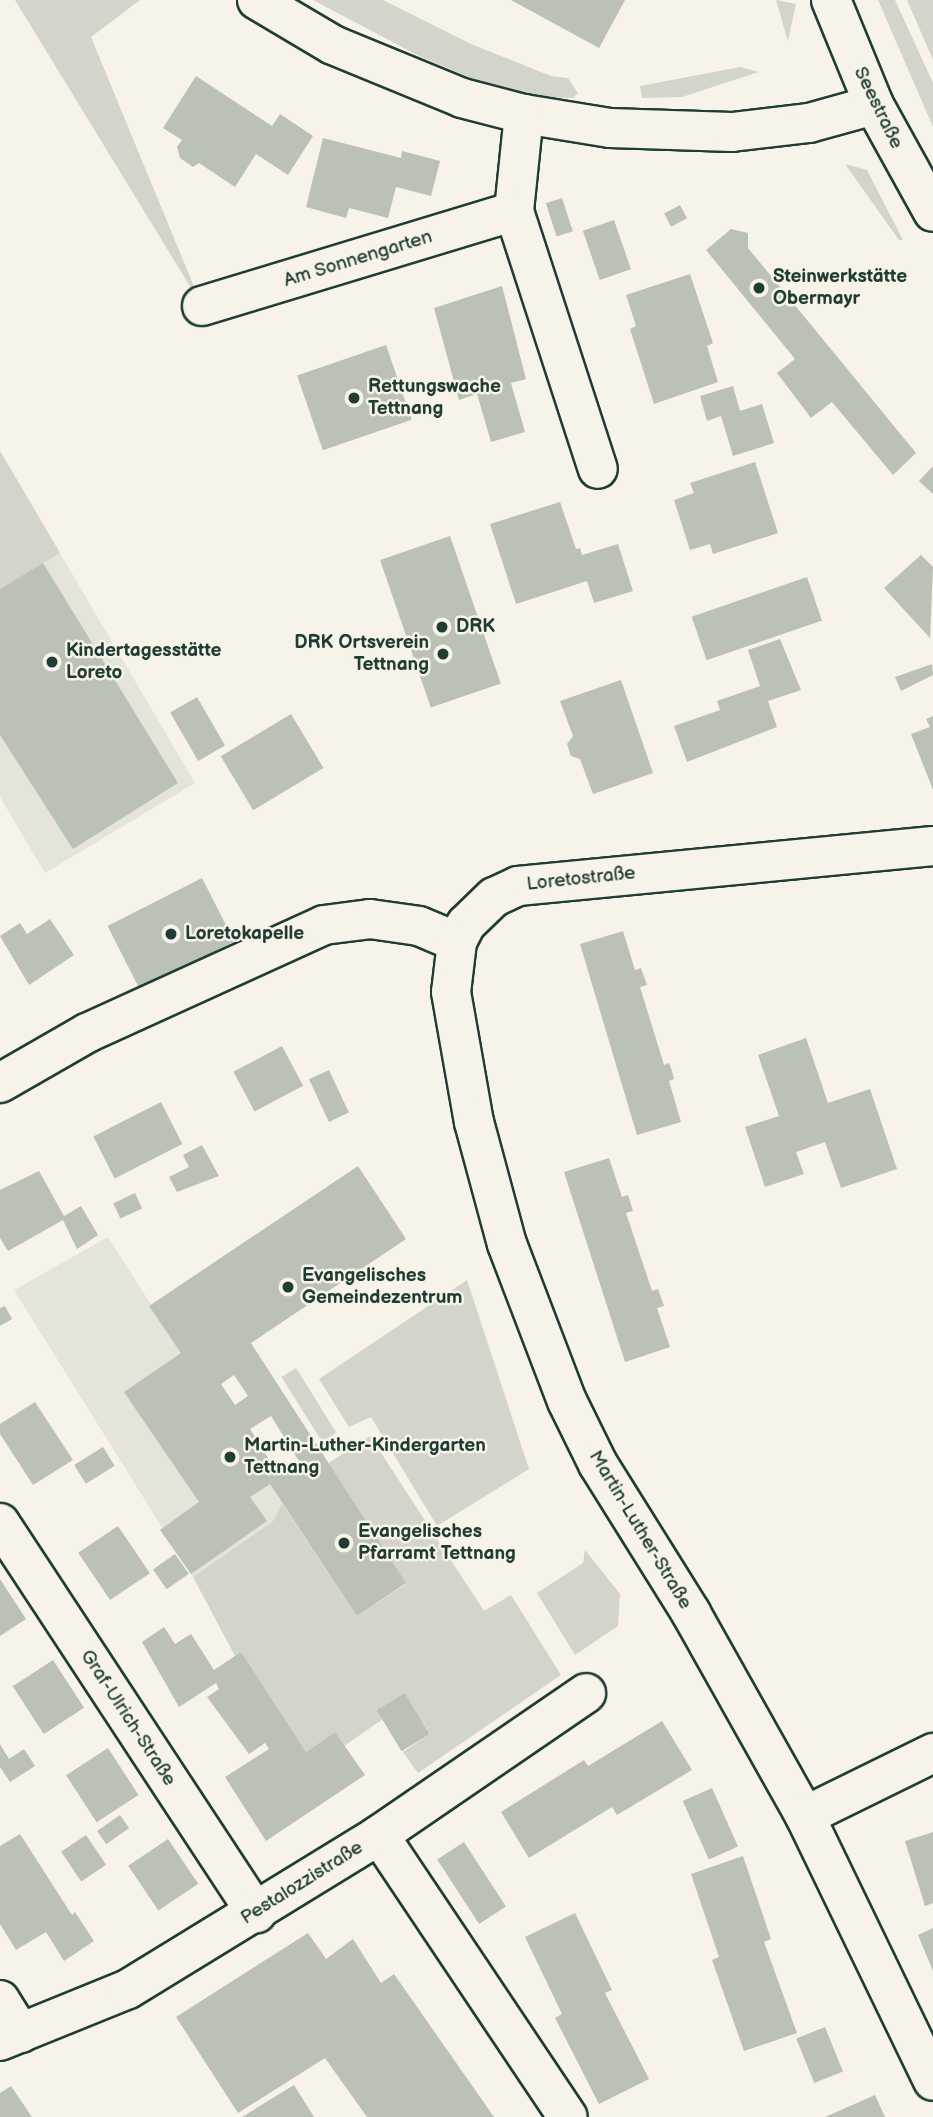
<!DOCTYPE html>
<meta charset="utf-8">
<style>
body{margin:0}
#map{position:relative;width:933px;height:2117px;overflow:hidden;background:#f7f3e8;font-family:"Balsamiq Sans",sans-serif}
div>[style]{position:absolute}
.built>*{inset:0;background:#e5e4d9}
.green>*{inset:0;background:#d3d5ca;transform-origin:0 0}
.building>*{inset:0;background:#bbc1b6;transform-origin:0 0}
.roads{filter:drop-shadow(2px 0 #1f3d34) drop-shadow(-2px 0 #1f3d34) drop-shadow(0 2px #1f3d34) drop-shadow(0 -2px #1f3d34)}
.minor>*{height:38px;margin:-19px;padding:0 19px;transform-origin:19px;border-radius:19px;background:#f7f3e8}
.secondary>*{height:38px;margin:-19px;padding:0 19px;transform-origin:19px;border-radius:19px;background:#f7f3e8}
.dots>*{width:19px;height:19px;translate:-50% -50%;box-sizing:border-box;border:4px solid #f7f3e8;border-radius:50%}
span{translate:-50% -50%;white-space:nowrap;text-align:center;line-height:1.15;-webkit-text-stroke:5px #f7f3e8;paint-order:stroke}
.street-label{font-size:19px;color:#1f3d34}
.poi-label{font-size:19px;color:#1f3d34;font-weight:700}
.left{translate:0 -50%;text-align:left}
.right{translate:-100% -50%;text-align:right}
</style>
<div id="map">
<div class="built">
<div style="clip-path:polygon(0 451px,195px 783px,45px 873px,0 797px)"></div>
<div style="clip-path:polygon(108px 1237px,197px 1377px,210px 1369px,278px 1474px,274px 1491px,282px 1503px,273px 1521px,193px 1577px,14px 1290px)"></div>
</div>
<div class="green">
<div style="clip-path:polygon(15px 0,140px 0,91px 37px,202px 306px)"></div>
<div style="clip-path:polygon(313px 0,383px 0,471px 44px,551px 76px,568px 78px,578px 93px,573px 98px,539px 97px,481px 82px,419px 56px)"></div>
<div style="clip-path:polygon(776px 0,796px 4px,788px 41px)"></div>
<div style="clip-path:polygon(878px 0,895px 0,933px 83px,933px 127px)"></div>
<div style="clip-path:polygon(907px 0,933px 0,933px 60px)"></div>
<div style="clip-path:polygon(740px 67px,759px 72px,682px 97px,642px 98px,640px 86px)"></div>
<div style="clip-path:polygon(845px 164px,867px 170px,903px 240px,899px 240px)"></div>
<div style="clip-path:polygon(0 451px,60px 553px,0 589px)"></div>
<div style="clip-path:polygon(467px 1280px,529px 1469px,437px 1526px,371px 1417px,349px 1427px,319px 1379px)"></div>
<div style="left:296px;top:1368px;width:76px;height:17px;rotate:58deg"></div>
<div style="clip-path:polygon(370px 1436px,484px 1611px,511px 1595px,561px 1675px,418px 1773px,403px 1752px,430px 1734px,405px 1693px,383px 1719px,344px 1746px,335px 1732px,306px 1752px,241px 1653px,235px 1656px,193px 1577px,273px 1521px,282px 1503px,357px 1616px,406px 1584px,327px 1464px)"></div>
<div style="clip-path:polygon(585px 1550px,620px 1594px,618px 1626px,575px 1655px,537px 1593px,583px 1563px)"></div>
</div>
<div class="building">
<div style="clip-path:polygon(511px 0,625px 0,599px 48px)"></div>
<div style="clip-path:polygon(196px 76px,272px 126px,280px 114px,313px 136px,288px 175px,256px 154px,235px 187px,199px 163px,193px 167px,180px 158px,177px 147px,182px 140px,163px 128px)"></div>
<div style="clip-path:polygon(323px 138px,401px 158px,402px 151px,440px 161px,431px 196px,396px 187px,388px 218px,349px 208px,346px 218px,306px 207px)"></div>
<div style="left:562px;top:198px;width:35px;height:17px;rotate:72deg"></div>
<div style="left:680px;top:205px;width:15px;height:18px;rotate:62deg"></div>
<div style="left:614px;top:220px;width:52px;height:33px;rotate:71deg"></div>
<div style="clip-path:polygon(731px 229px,748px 233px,748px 248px,916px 453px,893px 475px,832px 402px,811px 418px,777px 373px,795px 359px,706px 250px)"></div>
<div style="clip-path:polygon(690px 274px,713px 343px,707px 346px,718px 382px,654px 404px,630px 329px,636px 326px,626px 295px)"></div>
<div style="clip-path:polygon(502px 286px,526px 379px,511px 383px,525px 432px,491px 442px,477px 394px,459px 400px,434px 308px)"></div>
<div style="left:386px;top:345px;width:79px;height:94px;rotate:71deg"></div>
<div style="clip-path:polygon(733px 386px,740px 411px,762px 404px,774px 443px,733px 456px,721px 416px,707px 421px,700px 396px)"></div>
<div style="clip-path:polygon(755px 462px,778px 533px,713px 554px,710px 544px,690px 550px,674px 500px,694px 493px,690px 483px)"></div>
<div style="clip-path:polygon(933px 466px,933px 494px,919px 481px)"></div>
<div style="clip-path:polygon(560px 502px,576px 549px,580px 548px,582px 555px,618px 544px,633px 591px,594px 603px,587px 581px,516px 604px,490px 524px)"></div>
<div style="left:450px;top:536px;width:156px;height:74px;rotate:71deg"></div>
<div style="clip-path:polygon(921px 555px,933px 567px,930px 638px,884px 588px)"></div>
<div style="clip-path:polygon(43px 563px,178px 783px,73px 849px,0 735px,0 589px)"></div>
<div style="left:807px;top:577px;width:46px;height:122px;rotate:71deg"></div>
<div style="clip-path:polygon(780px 639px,801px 690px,768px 701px,777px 727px,687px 762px,674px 726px,720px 710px,717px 701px,760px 686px,748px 650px)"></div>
<div style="clip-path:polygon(932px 664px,933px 675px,901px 691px,895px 677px)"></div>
<div style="clip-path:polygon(621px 680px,653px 773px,593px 794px,580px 759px,571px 756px,567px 744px,573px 736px,560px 701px)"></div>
<div style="left:197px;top:697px;width:56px;height:31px;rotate:60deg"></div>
<div style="left:291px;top:714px;width:63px;height:82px;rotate:59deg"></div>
<div style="clip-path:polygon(933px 716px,933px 790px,911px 734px,930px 727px,926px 719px)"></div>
<div style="left:202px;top:878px;width:71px;height:106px;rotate:63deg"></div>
<div style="clip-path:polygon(50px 919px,74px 955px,29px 985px,0 936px,20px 923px,27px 934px)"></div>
<div style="clip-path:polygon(623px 931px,635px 970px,641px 968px,647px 985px,640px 987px,664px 1065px,669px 1063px,672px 1071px,674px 1079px,669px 1081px,681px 1122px,637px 1135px,580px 944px)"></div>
<div style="clip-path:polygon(806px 1038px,828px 1103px,870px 1089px,897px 1169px,841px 1188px,825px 1142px,796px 1152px,804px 1174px,765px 1187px,745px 1127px,779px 1116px,758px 1055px)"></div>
<div style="left:282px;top:1046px;width:45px;height:55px;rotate:62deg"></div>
<div style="left:329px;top:1070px;width:47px;height:22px;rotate:65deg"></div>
<div style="left:161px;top:1102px;width:47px;height:76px;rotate:63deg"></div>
<div style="clip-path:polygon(202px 1145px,219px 1176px,177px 1192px,169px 1177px,189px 1167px,183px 1155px)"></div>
<div style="clip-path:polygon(609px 1158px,622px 1197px,628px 1195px,633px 1211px,626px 1213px,652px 1291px,658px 1289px,664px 1306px,657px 1308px,670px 1347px,625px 1362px,564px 1172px)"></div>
<div style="clip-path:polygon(evenodd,358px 1166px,406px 1239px,251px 1343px,406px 1583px,357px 1616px,270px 1484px,250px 1497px,267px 1521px,191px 1574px,160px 1530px,199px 1502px,124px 1392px,181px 1353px,149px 1306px,358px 1166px,234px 1375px,248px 1396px,235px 1405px,221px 1384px,234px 1375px,358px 1166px,271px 1416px,299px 1461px,278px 1474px,250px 1429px,271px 1416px)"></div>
<div style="clip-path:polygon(39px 1171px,64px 1216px,81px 1206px,98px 1235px,77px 1249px,63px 1220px,8px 1251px,0 1238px,0 1190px)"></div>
<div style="left:135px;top:1193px;width:17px;height:24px;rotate:65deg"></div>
<div style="clip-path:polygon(5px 1306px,12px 1319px,0 1326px,0 1308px)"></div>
<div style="clip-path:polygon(35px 1402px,73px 1460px,33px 1485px,0 1434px,0 1424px)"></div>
<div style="left:103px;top:1447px;width:22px;height:34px;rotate:58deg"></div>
<div style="left:118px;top:1526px;width:57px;height:48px;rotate:56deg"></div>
<div style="left:175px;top:1554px;width:24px;height:27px;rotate:55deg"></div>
<div style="clip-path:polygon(0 1579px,26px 1619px,0 1636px)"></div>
<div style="clip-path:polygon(164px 1627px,175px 1644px,191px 1634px,214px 1670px,241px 1652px,306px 1752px,335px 1732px,365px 1775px,266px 1841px,225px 1777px,269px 1749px,265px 1743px,249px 1754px,207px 1697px,219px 1689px,216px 1683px,179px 1707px,142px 1642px)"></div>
<div style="left:53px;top:1660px;width:57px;height:48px;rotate:57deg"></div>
<div style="left:405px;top:1693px;width:48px;height:33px;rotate:59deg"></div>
<div style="clip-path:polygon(662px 1721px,692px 1770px,617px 1815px,612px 1807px,529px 1858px,501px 1812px,584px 1760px,588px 1766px)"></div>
<div style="clip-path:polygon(0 1744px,9px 1759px,24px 1749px,35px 1766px,10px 1782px,0 1767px)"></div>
<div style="left:108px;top:1748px;width:56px;height:50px;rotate:57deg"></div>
<div style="left:712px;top:1788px;width:64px;height:32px;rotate:66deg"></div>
<div style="left:120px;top:1815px;width:16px;height:28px;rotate:55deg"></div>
<div style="clip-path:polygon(933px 1832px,933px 1903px,925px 1906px,905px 1841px)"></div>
<div style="clip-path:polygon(20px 1834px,72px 1915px,75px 1912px,94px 1941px,64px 1961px,46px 1932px,16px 1950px,0 1924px,0 1846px)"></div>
<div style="left:86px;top:1835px;width:36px;height:30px;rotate:56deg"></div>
<div style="left:168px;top:1839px;width:54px;height:48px;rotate:56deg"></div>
<div style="left:464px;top:1842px;width:77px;height:32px;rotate:57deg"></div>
<div style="clip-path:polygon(743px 1856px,771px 1939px,764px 1942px,797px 2033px,744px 2051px,712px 1960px,719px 1957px,691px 1874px)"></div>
<div style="clip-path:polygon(575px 1913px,612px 1990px,605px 1993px,649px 2079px,599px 2104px,555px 2018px,562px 2014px,525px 1937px)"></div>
<div style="clip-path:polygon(933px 1928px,933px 1971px,918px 1935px)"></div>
<div style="clip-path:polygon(308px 1933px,326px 1959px,353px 1939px,381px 1983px,394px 1974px,494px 2117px,367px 2117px,325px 2058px,238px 2113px,176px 2017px)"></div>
<div style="left:825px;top:2027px;width:48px;height:31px;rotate:68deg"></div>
<div style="clip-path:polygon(294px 2085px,314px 2117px,242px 2117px)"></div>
<div style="clip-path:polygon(11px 2086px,32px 2117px,0 2117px,0 2093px)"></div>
<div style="clip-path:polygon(875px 2095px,885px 2117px,825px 2117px)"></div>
</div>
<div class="roads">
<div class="minor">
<div style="left:257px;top:0;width:88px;rotate:30.6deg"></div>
<div style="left:333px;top:45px;width:139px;rotate:22.3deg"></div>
<div style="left:462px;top:98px;width:64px;rotate:14.5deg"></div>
<div style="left:524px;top:114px;width:87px;rotate:9.2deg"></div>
<div style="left:610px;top:128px;width:122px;rotate:1.9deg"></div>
<div style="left:732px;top:132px;width:78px;rotate:-6.7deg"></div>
<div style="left:809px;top:123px;width:67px;rotate:-15.5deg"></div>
<div style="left:524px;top:114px;width:98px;rotate:95.9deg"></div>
<div style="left:514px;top:211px;width:271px;rotate:72deg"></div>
<div style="left:202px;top:306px;width:326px;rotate:-16.9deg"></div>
<div style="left:0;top:1083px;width:100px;rotate:-29.9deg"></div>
<div style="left:87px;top:1033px;width:260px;rotate:-24.5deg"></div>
<div style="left:324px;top:925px;width:46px;rotate:-7.4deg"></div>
<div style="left:370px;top:919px;width:49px;rotate:8.1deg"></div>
<div style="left:419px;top:926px;width:41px;rotate:22.8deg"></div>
<div style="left:0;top:1523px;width:467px;rotate:56.7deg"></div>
<div style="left:805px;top:1816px;width:143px;rotate:-26.2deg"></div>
<div style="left:379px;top:1835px;width:339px;rotate:56.2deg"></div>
<div style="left:0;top:2000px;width:39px;rotate:58deg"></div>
<div style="left:0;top:2041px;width:138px;rotate:-22.1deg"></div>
<div style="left:128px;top:1989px;width:294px;rotate:-31.5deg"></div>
<div style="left:379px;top:1835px;width:251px;rotate:-34.4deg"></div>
</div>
<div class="secondary">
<div style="left:831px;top:0;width:113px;rotate:67.7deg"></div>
<div style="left:874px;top:105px;width:122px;rotate:61.1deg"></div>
<div style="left:933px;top:846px;width:417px;rotate:174.5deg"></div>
<div style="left:518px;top:886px;width:26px;rotate:155deg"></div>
<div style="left:494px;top:897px;width:39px;rotate:136deg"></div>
<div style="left:466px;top:924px;width:20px;rotate:117deg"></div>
<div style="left:457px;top:942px;width:50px;rotate:96.8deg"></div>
<div style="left:451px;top:992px;width:132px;rotate:80deg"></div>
<div style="left:474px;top:1122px;width:126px;rotate:74.9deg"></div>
<div style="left:507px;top:1244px;width:168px;rotate:69.1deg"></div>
<div style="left:567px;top:1401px;width:70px;rotate:63.8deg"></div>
<div style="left:598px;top:1464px;width:176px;rotate:58deg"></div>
<div style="left:691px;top:1613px;width:233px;rotate:60.7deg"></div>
<div style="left:805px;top:1816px;width:294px;rotate:64.2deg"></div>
</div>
</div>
<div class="dots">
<div style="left:759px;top:288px;background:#1f3d34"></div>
<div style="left:354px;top:398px;background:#1f3d34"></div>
<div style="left:442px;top:627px;background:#1f3d34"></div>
<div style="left:443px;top:654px;background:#1f3d34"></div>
<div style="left:52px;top:662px;background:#1f3d34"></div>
<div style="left:171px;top:934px;background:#1f3d34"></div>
<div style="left:288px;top:1287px;background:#1f3d34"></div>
<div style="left:230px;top:1457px;background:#1f3d34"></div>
<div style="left:344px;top:1543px;background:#1f3d34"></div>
</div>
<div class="street-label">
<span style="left:878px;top:108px;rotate:64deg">Seestraße</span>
<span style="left:358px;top:259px;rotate:-17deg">Am Sonnengarten</span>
<span style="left:581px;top:879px;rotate:-6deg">Loretostraße</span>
<span style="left:640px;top:1530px;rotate:59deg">Martin-Luther-Straße</span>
<span style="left:128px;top:1718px;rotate:57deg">Graf-Ulrich-Straße</span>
<span style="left:302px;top:1883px;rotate:-32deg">Pestalozzistraße</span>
</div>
<div class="poi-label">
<span class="left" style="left:773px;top:288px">Steinwerkstätte<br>Obermayr</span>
<span class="left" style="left:368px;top:398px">Rettungswache<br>Tettnang</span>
<span class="left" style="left:456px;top:627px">DRK</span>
<span class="right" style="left:429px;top:654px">DRK Ortsverein<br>Tettnang</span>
<span class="left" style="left:66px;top:662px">Kindertagesstätte<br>Loreto</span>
<span class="left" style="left:185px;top:934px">Loretokapelle</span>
<span class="left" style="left:302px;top:1287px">Evangelisches<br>Gemeindezentrum</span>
<span class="left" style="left:244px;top:1457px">Martin-Luther-Kindergarten<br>Tettnang</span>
<span class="left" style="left:358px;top:1543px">Evangelisches<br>Pfarramt Tettnang</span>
</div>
</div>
